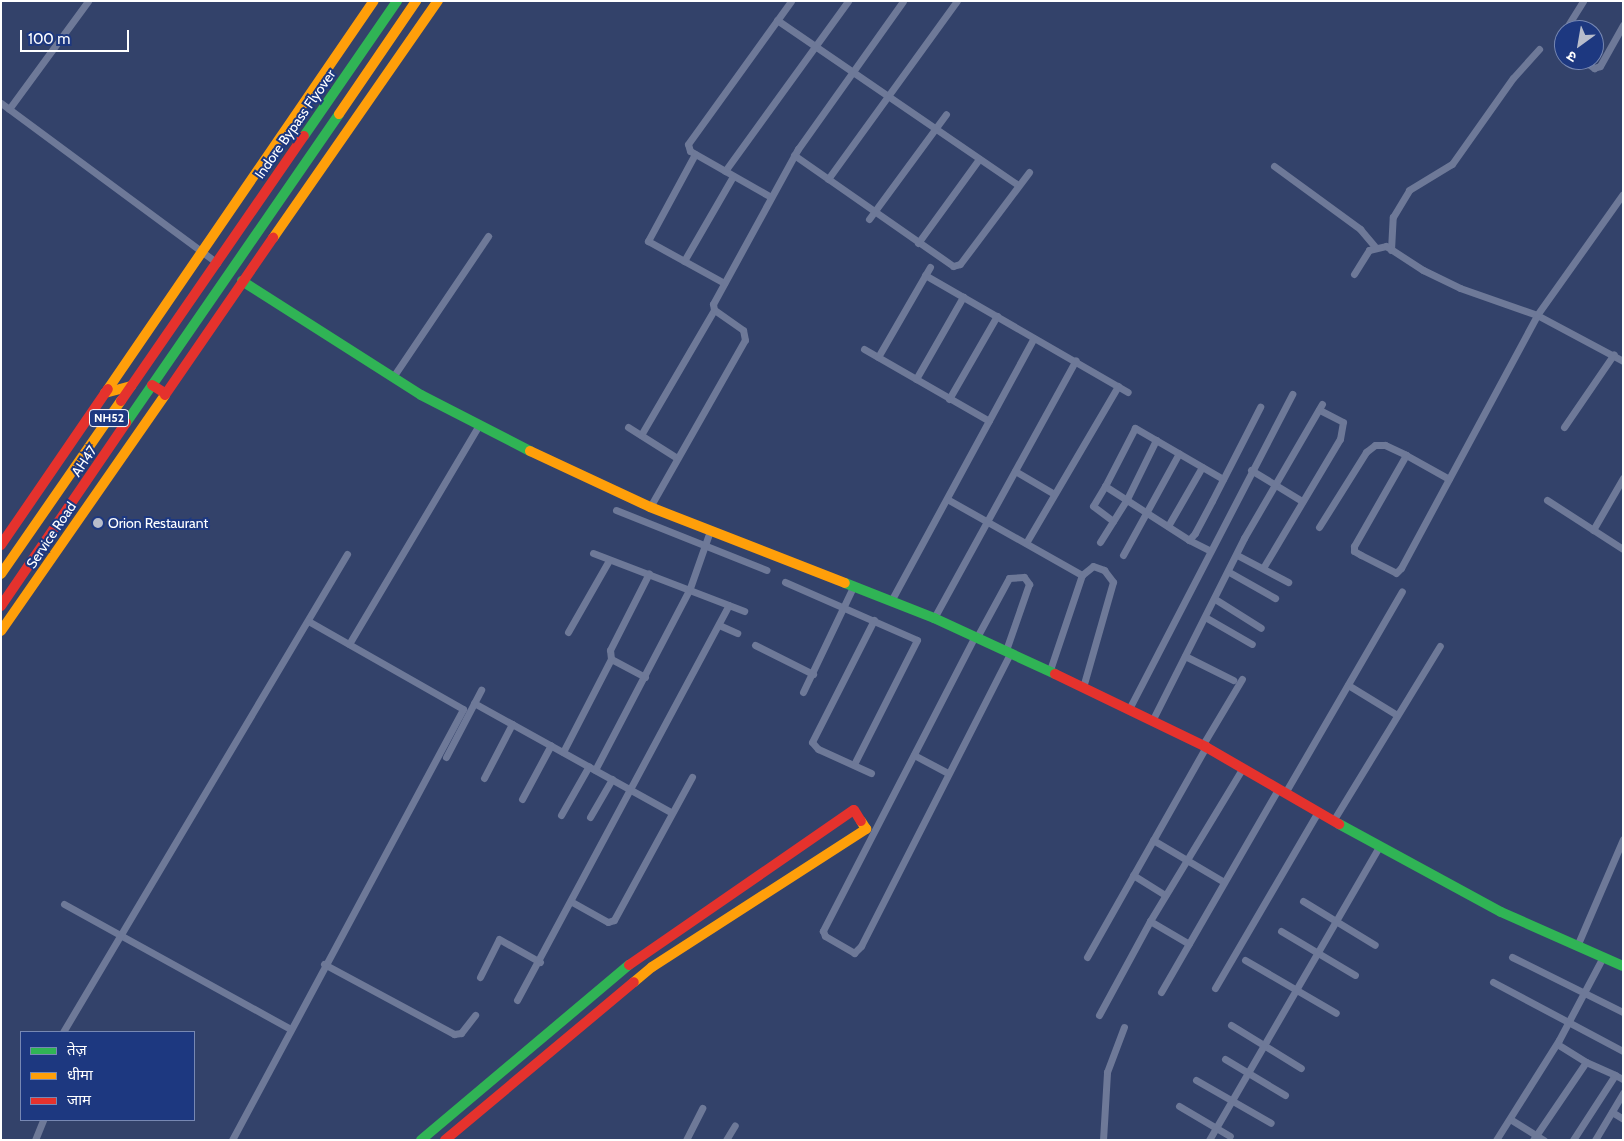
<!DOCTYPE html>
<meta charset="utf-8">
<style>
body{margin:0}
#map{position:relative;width:1624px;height:1141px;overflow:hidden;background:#33426a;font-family:Cabin,"Noto Sans Devanagari",sans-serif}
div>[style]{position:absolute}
.street>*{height:7px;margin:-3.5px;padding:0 3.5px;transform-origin:3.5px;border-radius:3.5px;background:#6e7998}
.fast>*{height:10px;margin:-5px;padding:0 5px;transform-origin:5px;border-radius:5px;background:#30b455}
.slow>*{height:10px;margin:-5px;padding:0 5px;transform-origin:5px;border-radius:5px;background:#ff9f0a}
.jam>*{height:10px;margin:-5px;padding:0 5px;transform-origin:5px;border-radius:5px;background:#e5322d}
.dots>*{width:14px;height:14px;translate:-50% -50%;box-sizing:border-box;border:2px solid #1d3880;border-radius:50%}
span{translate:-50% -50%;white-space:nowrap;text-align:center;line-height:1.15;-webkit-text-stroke:4px #1d3880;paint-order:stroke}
.shield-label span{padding:1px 4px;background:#1d3880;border:1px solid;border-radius:4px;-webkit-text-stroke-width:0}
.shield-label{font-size:12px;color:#fff;font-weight:700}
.street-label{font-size:14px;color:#fff}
.poi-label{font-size:14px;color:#fff}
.left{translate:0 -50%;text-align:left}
.frame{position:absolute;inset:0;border:2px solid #fff;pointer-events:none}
.legend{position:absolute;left:20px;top:1031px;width:175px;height:90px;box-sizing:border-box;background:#1d3880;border:1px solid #7788b3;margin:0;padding:6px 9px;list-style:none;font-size:15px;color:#fff}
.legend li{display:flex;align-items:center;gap:10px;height:25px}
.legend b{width:25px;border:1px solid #7788b3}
.north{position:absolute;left:1554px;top:20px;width:50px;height:50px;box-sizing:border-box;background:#1d3880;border:1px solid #7788b3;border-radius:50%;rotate:212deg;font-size:14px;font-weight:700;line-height:20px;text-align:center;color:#fff}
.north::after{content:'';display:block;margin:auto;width:18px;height:22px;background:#b8bdcb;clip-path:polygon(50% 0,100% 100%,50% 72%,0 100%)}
.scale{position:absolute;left:20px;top:30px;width:109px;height:22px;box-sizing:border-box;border:2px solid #fff;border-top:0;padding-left:6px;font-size:15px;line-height:18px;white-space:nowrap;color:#fff;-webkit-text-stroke:4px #1d3880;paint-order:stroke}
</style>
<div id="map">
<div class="street">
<div style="left:777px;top:20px;width:292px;rotate:34.4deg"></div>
<div style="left:1565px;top:30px;width:34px;rotate:-58deg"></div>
<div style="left:1564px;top:31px;width:12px;rotate:121deg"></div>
<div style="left:1558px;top:41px;width:8px;rotate:45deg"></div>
<div style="left:1583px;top:60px;width:14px;rotate:36deg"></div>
<div style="left:1594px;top:68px;width:6px;rotate:-18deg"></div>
<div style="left:1600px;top:66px;width:47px;rotate:-60.7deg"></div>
<div style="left:1px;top:103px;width:269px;rotate:36.5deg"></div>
<div style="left:9px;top:109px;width:134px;rotate:-53.8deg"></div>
<div style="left:695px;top:154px;width:99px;rotate:118.4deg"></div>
<div style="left:648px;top:241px;width:87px;rotate:28.9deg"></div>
<div style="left:794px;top:155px;width:194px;rotate:34.9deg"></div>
<div style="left:953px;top:266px;width:7px;rotate:-16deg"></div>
<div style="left:960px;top:264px;width:115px;rotate:-53.1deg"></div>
<div style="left:1274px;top:166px;width:107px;rotate:36.2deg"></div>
<div style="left:1360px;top:229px;width:23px;rotate:50deg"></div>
<div style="left:725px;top:171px;width:210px;rotate:-54.1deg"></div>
<div style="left:828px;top:179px;width:220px;rotate:-54.1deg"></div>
<div style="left:771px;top:197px;width:93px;rotate:-150.4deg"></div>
<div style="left:690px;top:151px;width:7px;rotate:-106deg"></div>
<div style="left:688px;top:144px;width:176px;rotate:-54.2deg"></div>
<div style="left:869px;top:219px;width:130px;rotate:-53.7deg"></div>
<div style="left:918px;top:243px;width:104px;rotate:-54deg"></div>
<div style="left:1391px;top:250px;width:33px;rotate:-87deg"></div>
<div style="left:1393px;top:217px;width:31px;rotate:-59deg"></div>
<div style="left:1409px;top:190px;width:50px;rotate:-31.2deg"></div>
<div style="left:1452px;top:164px;width:105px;rotate:-54.7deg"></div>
<div style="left:1513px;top:78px;width:39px;rotate:-48deg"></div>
<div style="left:684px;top:261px;width:98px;rotate:-60deg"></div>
<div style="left:1354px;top:274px;width:28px;rotate:-58deg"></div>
<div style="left:1369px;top:250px;width:17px;rotate:-13deg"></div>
<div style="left:1386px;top:246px;width:44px;rotate:33deg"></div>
<div style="left:1423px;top:270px;width:41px;rotate:25.9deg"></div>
<div style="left:1460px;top:288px;width:82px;rotate:19.3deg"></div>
<div style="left:1537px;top:315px;width:98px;rotate:28.1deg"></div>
<div style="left:925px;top:275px;width:234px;rotate:30deg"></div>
<div style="left:864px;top:349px;width:144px;rotate:29.9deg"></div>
<div style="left:878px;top:357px;width:104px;rotate:-60deg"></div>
<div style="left:393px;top:377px;width:170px;rotate:-56deg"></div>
<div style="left:916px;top:379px;width:95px;rotate:-60.2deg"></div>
<div style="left:949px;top:399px;width:96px;rotate:-60deg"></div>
<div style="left:628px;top:427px;width:58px;rotate:32.3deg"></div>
<div style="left:1564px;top:427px;width:88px;rotate:-55.6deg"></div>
<div style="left:641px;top:435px;width:145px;rotate:-59.7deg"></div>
<div style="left:1406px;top:455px;width:105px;rotate:119.7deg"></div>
<div style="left:1354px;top:546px;width:5px;rotate:90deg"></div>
<div style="left:1354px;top:551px;width:8px;rotate:30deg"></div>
<div style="left:1361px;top:555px;width:39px;rotate:27deg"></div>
<div style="left:1396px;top:573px;width:7px;rotate:-45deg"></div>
<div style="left:1401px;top:568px;width:287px;rotate:-61.7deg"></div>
<div style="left:1537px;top:315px;width:148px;rotate:-54.6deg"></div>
<div style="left:1251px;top:470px;width:60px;rotate:31.3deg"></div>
<div style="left:1015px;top:471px;width:45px;rotate:30.5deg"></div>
<div style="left:1223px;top:479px;width:102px;rotate:-149.9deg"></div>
<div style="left:1135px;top:428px;width:65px;rotate:117.3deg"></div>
<div style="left:1105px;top:486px;width:100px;rotate:32.7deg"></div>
<div style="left:1189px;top:540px;width:9px;rotate:-49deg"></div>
<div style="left:1195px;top:533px;width:36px;rotate:-62deg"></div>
<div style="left:1212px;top:501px;width:106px;rotate:-62.9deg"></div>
<div style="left:1105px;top:486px;width:23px;rotate:121deg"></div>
<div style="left:1093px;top:506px;width:25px;rotate:37deg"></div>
<div style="left:947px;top:499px;width:155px;rotate:29.4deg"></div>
<div style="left:1547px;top:500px;width:90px;rotate:32.8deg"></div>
<div style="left:650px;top:507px;width:192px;rotate:-60.4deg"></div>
<div style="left:745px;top:340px;width:10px;rotate:-101deg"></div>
<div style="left:743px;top:330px;width:35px;rotate:-145deg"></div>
<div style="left:714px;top:310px;width:6px;rotate:-99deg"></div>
<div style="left:713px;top:304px;width:177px;rotate:-61.3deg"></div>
<div style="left:798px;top:149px;width:181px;rotate:-54.6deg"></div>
<div style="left:616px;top:510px;width:162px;rotate:21.7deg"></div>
<div style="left:1168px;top:526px;width:68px;rotate:-60deg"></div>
<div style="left:1319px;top:527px;width:89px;rotate:-57.9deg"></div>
<div style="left:1366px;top:452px;width:11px;rotate:-38deg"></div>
<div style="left:1375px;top:445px;width:10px"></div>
<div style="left:1385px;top:445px;width:23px;rotate:25deg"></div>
<div style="left:1406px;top:455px;width:49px;rotate:29.2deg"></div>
<div style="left:1593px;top:530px;width:60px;rotate:-60deg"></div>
<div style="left:1189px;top:540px;width:22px;rotate:27deg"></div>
<div style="left:1100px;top:542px;width:51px;rotate:-57.9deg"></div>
<div style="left:1127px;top:499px;width:66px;rotate:-63.8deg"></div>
<div style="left:1026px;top:543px;width:182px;rotate:-59.6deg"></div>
<div style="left:593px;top:553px;width:162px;rotate:21deg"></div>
<div style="left:1123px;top:555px;width:116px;rotate:-61.2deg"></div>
<div style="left:1237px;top:555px;width:58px;rotate:27.9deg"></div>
<div style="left:1263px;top:568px;width:150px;rotate:-59.2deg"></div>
<div style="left:1340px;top:439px;width:17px;rotate:-80deg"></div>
<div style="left:1343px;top:422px;width:27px;rotate:-153deg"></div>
<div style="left:1229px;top:572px;width:53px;rotate:29.5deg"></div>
<div style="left:785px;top:582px;width:144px;rotate:23.7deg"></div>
<div style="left:917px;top:640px;width:139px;rotate:116.9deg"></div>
<div style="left:1215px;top:599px;width:54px;rotate:32.2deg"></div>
<div style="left:891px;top:601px;width:299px;rotate:-61.5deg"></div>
<div style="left:1205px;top:617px;width:54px;rotate:29.9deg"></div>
<div style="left:934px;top:618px;width:294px;rotate:-61.2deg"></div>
<div style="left:719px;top:625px;width:20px;rotate:24deg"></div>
<div style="left:568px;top:632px;width:83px;rotate:-60.3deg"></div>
<div style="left:975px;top:636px;width:332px;rotate:117.3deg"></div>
<div style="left:823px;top:931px;width:5px;rotate:68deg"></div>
<div style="left:825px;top:936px;width:34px;rotate:30deg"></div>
<div style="left:854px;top:953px;width:10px;rotate:-45deg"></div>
<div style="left:861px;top:946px;width:330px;rotate:-63deg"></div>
<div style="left:977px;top:637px;width:67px;rotate:-61.5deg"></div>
<div style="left:1009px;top:578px;width:15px;rotate:-4deg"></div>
<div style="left:1024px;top:577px;width:9px;rotate:54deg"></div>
<div style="left:1029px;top:584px;width:70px;rotate:109.2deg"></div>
<div style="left:349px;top:644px;width:252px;rotate:-59.3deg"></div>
<div style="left:755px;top:645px;width:65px;rotate:26.6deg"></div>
<div style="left:1185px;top:656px;width:54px;rotate:26.6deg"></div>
<div style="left:1050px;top:670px;width:100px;rotate:-71.4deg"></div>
<div style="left:1082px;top:575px;width:14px;rotate:-39deg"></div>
<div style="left:1093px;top:566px;width:12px;rotate:20deg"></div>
<div style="left:1104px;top:570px;width:15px;rotate:53deg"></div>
<div style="left:1113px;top:582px;width:109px;rotate:105.9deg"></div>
<div style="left:645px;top:677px;width:38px;rotate:-152deg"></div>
<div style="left:611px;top:659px;width:9px;rotate:-96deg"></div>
<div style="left:610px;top:650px;width:86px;rotate:-63.1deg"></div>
<div style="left:1348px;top:685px;width:57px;rotate:31.5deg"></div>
<div style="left:803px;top:692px;width:116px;rotate:-64.5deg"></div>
<div style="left:474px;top:703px;width:225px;rotate:29deg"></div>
<div style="left:1129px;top:709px;width:355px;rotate:-62.6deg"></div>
<div style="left:1152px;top:721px;width:205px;rotate:-63.3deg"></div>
<div style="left:1244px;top:538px;width:155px;rotate:-59.8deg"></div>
<div style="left:1202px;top:746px;width:78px;rotate:-59.2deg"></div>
<div style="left:563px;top:752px;width:105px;rotate:-62.7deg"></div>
<div style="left:914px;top:755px;width:38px;rotate:28deg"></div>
<div style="left:446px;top:757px;width:76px;rotate:-62.4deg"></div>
<div style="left:595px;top:770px;width:205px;rotate:-62.4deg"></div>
<div style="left:690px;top:588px;width:60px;rotate:-70.7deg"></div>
<div style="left:871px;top:773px;width:58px;rotate:-155.6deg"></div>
<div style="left:818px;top:749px;width:9px;rotate:-131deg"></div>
<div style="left:812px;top:742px;width:137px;rotate:-63.1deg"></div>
<div style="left:484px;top:778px;width:61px;rotate:-62.6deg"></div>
<div style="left:1285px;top:793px;width:233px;rotate:-59.9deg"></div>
<div style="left:522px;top:799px;width:61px;rotate:-61.8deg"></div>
<div style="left:561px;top:815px;width:56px;rotate:-60.3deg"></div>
<div style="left:590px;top:817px;width:44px;rotate:-59.9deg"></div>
<div style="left:1333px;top:821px;width:205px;rotate:-58.6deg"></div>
<div style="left:1153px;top:840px;width:82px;rotate:30.6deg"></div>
<div style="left:1133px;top:875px;width:38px;rotate:32deg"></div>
<div style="left:1303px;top:901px;width:84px;rotate:31.4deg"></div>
<div style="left:572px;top:902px;width:41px;rotate:29.1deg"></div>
<div style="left:608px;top:922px;width:6px;rotate:-18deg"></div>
<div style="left:614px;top:920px;width:163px;rotate:-61.4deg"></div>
<div style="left:64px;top:904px;width:258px;rotate:28.9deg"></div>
<div style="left:1150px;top:921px;width:45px;rotate:30.5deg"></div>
<div style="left:1281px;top:931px;width:86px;rotate:30.7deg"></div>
<div style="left:1577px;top:946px;width:116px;rotate:-66.7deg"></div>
<div style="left:1087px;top:957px;width:241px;rotate:-60.5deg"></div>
<div style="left:1512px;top:957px;width:124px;rotate:26.4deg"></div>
<div style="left:1245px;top:960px;width:105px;rotate:30.2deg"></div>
<div style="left:324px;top:964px;width:148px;rotate:28.3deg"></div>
<div style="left:454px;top:1034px;width:7px;rotate:-8deg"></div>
<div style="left:461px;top:1033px;width:23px;rotate:-52deg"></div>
<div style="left:480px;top:977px;width:42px;rotate:-63.4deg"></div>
<div style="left:499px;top:939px;width:47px;rotate:29.3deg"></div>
<div style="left:1493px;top:982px;width:147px;rotate:28deg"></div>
<div style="left:1215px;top:988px;width:204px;rotate:-59.7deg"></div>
<div style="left:1161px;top:992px;width:234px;rotate:-60deg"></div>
<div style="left:517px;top:1000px;width:448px;rotate:-61.8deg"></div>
<div style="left:1099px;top:1015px;width:107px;rotate:-61.5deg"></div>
<div style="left:1150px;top:921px;width:178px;rotate:-58.8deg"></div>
<div style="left:1231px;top:1025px;width:82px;rotate:31.6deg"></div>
<div style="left:63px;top:1032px;width:556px;rotate:-59.28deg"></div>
<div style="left:1225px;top:1059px;width:70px;rotate:31deg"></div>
<div style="left:1586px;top:1062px;width:32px;rotate:24deg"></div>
<div style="left:1196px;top:1080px;width:86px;rotate:29.8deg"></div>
<div style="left:1179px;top:1106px;width:59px;rotate:30.5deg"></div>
<div style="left:1612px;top:1112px;width:13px;rotate:32deg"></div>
<div style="left:1510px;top:1119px;width:40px;rotate:32deg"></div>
<div style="left:35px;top:1140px;width:22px;rotate:-68deg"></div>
<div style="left:232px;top:1140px;width:489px;rotate:-61.8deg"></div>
<div style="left:463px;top:709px;width:178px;rotate:-150.4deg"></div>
<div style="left:686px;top:1140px;width:36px;rotate:-63deg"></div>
<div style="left:726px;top:1140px;width:17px;rotate:-59deg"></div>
<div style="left:1103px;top:1140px;width:68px;rotate:-86.6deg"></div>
<div style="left:1107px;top:1072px;width:48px;rotate:-69.3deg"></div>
<div style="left:1209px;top:1140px;width:339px;rotate:-59.9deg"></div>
<div style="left:1496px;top:1140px;width:118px;rotate:-57.8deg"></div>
<div style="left:1559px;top:1040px;width:94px;rotate:-62.1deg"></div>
<div style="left:1533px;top:1140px;width:94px;rotate:-55.8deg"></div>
<div style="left:1586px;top:1062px;width:34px;rotate:-148deg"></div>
<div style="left:1573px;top:1140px;width:77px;rotate:-57.1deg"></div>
<div style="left:1615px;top:1075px;width:9px;rotate:27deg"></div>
<div style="left:1595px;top:1140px;width:55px;rotate:-59.2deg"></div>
</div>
<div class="fast">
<div style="left:304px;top:136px;width:164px;rotate:-55.4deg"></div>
<div style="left:242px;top:281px;width:212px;rotate:32.5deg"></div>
<div style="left:421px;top:395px;width:123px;rotate:27.2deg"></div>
<div style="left:126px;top:423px;width:375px;rotate:-55.4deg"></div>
<div style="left:845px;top:583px;width:96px;rotate:21.5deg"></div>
<div style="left:934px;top:618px;width:133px;rotate:24.8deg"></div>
<div style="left:1339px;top:824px;width:184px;rotate:28.5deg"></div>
<div style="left:1501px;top:912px;width:133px;rotate:23.9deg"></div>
<div style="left:421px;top:1140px;width:272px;rotate:-40.1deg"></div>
</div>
<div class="slow">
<div style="left:339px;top:114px;width:137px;rotate:-55.7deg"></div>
<div style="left:273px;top:238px;width:289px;rotate:-55.2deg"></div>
<div style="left:108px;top:389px;width:470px;rotate:-55.6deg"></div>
<div style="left:105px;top:393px;width:27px;rotate:-15deg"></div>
<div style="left:530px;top:451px;width:132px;rotate:25deg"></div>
<div style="left:650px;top:507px;width:209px;rotate:21.3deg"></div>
<div style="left:1px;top:574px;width:211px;rotate:-55.3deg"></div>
<div style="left:1px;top:631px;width:287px;rotate:-55.2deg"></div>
<div style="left:634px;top:982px;width:23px;rotate:-40deg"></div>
<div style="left:652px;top:967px;width:255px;rotate:-32.8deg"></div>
<div style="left:866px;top:829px;width:9px;rotate:-122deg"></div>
</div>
<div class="jam">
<div style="left:152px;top:385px;width:15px;rotate:32deg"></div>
<div style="left:165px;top:395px;width:191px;rotate:-55.5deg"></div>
<div style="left:121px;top:401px;width:322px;rotate:-55.4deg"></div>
<div style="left:1px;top:545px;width:189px;rotate:-55.6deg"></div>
<div style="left:1px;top:606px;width:222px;rotate:-55.7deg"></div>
<div style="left:1055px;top:674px;width:168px;rotate:25.8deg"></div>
<div style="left:1206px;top:747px;width:154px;rotate:30.1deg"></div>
<div style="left:629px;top:965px;width:273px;rotate:-34.6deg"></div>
<div style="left:854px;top:810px;width:13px;rotate:58deg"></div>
<div style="left:445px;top:1140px;width:246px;rotate:-39.9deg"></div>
</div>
<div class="dots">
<div style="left:98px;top:523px;background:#b8bdcb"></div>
</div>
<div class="shield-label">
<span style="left:109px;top:418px">NH52</span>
</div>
<div class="street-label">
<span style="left:295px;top:124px;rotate:-55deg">Indore Bypass Flyover</span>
<span style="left:84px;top:461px;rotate:-56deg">AH47</span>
<span style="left:51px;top:535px;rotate:-56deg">Service Road</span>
</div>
<div class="poi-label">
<span class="left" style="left:108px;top:523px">Orion Restaurant</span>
</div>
<div class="frame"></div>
<ul class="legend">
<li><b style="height:6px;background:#30b455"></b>तेज़</li>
<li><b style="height:6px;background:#ff9f0a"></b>धीमा</li>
<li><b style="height:6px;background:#e5322d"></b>जाम</li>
</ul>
<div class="north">उ</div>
<div class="scale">100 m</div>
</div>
